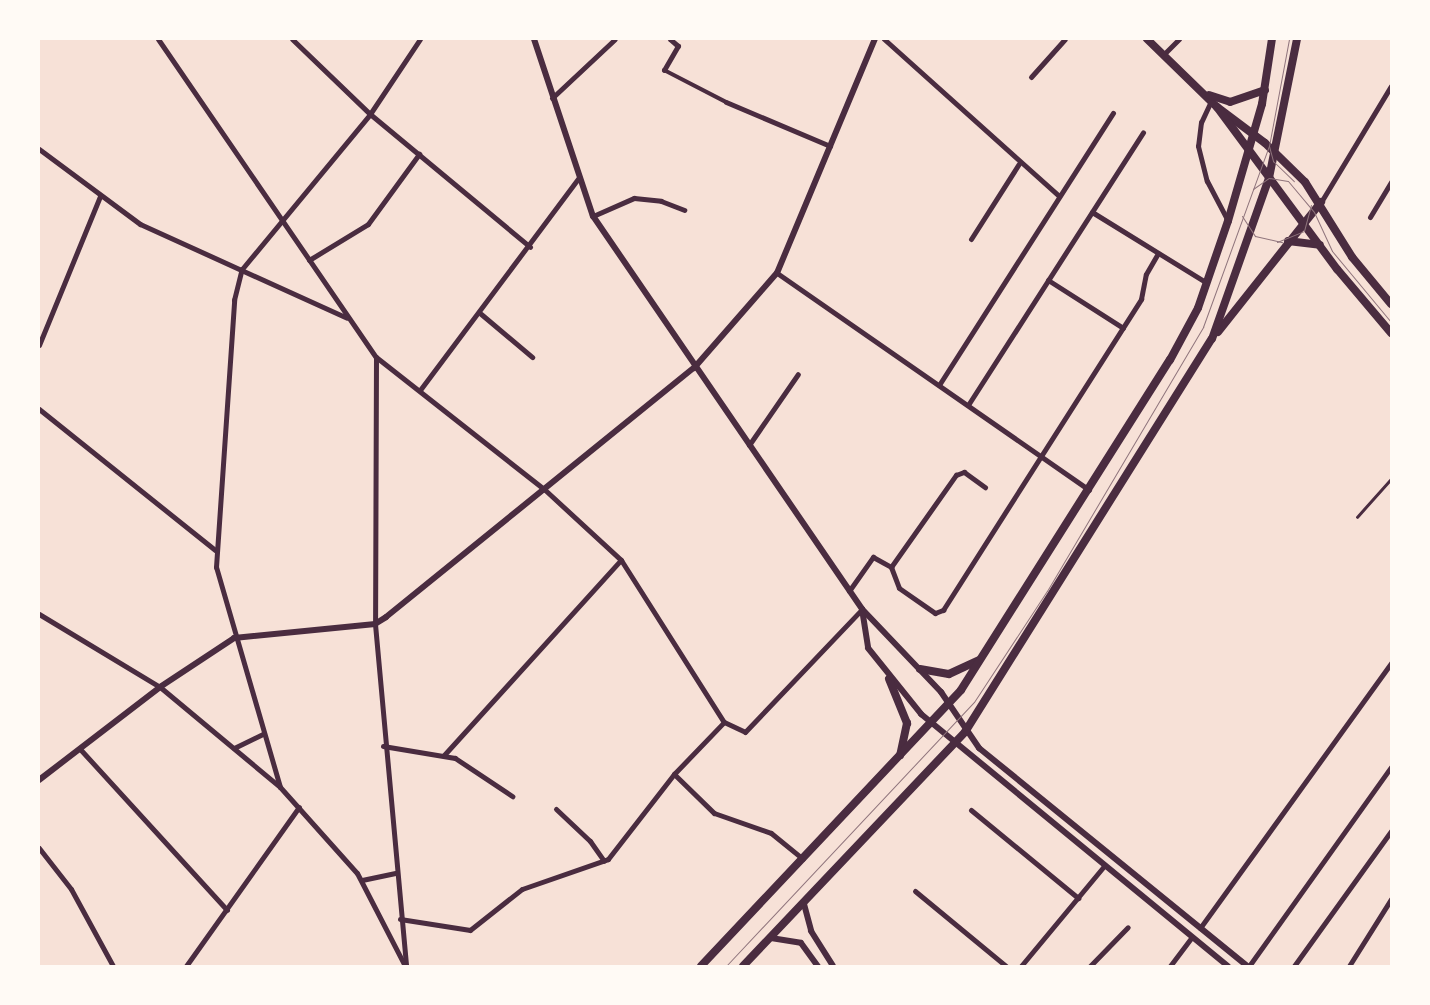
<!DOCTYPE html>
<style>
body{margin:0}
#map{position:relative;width:1430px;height:1005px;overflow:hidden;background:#f7e1d7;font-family:"DM Sans",sans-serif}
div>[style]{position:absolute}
.service>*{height:2.5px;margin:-1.25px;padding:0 1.25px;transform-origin:1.25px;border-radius:1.25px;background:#4a2c40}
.pedestrian>*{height:4px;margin:-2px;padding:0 2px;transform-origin:2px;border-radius:2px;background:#4a2c40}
.minor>*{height:5px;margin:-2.5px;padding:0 2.5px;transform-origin:2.5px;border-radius:2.5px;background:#4a2c40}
.tertiary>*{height:6px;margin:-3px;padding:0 3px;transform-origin:3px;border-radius:3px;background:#4a2c40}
.primary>*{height:8px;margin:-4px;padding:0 4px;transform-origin:4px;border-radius:4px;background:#4a2c40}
.tram>*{height:1px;margin:-0.5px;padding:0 0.5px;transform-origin:0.5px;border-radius:0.5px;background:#8f747c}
span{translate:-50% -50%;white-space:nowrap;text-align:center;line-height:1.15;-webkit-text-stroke:4px #fffaf5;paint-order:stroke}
.frame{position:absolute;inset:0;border:40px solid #fffaf5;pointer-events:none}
</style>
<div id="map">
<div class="service">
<div style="left:1357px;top:517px;width:51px;rotate:-48.2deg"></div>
</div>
<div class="pedestrian">
<div style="left:664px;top:70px;width:70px;rotate:27.3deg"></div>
</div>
<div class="minor">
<div style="left:158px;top:39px;width:386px;rotate:55.6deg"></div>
<div style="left:376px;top:357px;width:214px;rotate:38.2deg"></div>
<div style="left:544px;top:489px;width:105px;rotate:42.7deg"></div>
<div style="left:621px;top:560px;width:192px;rotate:57.6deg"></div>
<div style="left:724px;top:722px;width:23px;rotate:25deg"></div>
<div style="left:745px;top:732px;width:170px;rotate:-46.4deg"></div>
<div style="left:292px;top:39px;width:108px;rotate:43.9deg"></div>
<div style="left:370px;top:114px;width:208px;rotate:39.7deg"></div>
<div style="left:884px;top:39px;width:235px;rotate:41.9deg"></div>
<div style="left:1163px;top:55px;width:23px;rotate:-45deg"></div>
<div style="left:664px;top:70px;width:28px;rotate:-60deg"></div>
<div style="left:678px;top:46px;width:11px;rotate:-139deg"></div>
<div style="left:1031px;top:77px;width:51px;rotate:-48.2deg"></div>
<div style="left:552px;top:98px;width:86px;rotate:-43.1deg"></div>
<div style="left:1211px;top:101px;width:23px;rotate:115deg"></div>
<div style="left:1201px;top:122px;width:24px;rotate:97deg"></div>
<div style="left:1198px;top:146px;width:36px;rotate:76deg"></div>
<div style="left:1207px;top:181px;width:45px;rotate:62.3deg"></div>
<div style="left:726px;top:102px;width:113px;rotate:22.9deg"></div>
<div style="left:39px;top:149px;width:126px;rotate:36.6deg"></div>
<div style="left:140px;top:224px;width:227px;rotate:24.4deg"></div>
<div style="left:1321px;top:202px;width:135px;rotate:-58.9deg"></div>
<div style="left:1092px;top:212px;width:135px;rotate:31.7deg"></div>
<div style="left:593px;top:216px;width:45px;rotate:-23.7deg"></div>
<div style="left:634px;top:198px;width:27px;rotate:6deg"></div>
<div style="left:661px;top:201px;width:25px;rotate:21deg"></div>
<div style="left:1370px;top:217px;width:41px;rotate:-59deg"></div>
<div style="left:971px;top:239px;width:91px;rotate:-57.5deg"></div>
<div style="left:309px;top:260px;width:69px;rotate:-31.4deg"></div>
<div style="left:368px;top:224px;width:87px;rotate:-53.9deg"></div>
<div style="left:777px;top:273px;width:380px;rotate:34.8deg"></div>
<div style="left:1048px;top:280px;width:89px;rotate:32.6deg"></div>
<div style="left:481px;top:314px;width:67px;rotate:40.1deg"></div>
<div style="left:39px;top:345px;width:161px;rotate:-67.7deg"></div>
<div style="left:376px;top:357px;width:267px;rotate:90.2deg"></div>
<div style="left:375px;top:624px;width:343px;rotate:84.8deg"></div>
<div style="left:939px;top:385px;width:323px;rotate:-57.4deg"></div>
<div style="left:420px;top:390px;width:264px;rotate:-53.2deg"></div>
<div style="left:968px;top:405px;width:324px;rotate:-57.3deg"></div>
<div style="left:39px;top:409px;width:226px;rotate:38.7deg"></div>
<div style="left:749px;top:445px;width:86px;rotate:-55.4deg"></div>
<div style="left:891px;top:567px;width:113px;rotate:-54.8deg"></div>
<div style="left:956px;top:475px;width:9px;rotate:-21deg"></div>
<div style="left:964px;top:472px;width:26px;rotate:36deg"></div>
<div style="left:849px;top:591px;width:42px;rotate:-54.8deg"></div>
<div style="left:873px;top:557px;width:21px;rotate:29deg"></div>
<div style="left:891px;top:567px;width:22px;rotate:69deg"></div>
<div style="left:899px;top:588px;width:44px;rotate:34.8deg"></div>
<div style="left:935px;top:613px;width:9px;rotate:-21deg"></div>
<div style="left:943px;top:610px;width:369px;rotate:-57.5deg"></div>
<div style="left:1141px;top:299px;width:25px;rotate:-79deg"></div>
<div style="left:1146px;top:274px;width:24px;rotate:-60deg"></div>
<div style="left:39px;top:614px;width:141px;rotate:31.1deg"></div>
<div style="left:160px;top:687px;width:156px;rotate:39.8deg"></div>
<div style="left:280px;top:787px;width:115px;rotate:48.2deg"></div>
<div style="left:357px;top:873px;width:102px;rotate:62.7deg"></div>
<div style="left:383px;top:746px;width:73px;rotate:9.5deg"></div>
<div style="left:455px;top:758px;width:69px;rotate:33.7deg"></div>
<div style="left:234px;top:748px;width:32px;rotate:-26deg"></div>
<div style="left:80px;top:749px;width:218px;rotate:47.6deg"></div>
<div style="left:444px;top:755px;width:263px;rotate:-47.8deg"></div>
<div style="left:674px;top:774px;width:56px;rotate:44.3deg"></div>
<div style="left:714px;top:813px;width:60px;rotate:19.3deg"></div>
<div style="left:771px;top:833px;width:41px;rotate:39.1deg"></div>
<div style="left:280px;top:787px;width:229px;rotate:-106.2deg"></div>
<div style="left:216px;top:567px;width:268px;rotate:-86.1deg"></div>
<div style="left:234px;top:300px;width:32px;rotate:-76deg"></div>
<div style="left:242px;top:269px;width:201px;rotate:-50.4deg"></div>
<div style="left:370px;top:114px;width:90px;rotate:-56.3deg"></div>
<div style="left:556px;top:809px;width:47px;rotate:43.3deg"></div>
<div style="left:590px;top:841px;width:24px;rotate:55deg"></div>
<div style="left:971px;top:810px;width:139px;rotate:39.4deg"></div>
<div style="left:39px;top:848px;width:52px;rotate:52deg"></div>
<div style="left:71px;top:889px;width:88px;rotate:61.4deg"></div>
<div style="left:362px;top:880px;width:34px;rotate:-12deg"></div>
<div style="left:915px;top:891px;width:118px;rotate:39.5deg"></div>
<div style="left:400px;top:919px;width:71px;rotate:8.9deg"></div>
<div style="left:470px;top:930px;width:66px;rotate:-38.3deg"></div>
<div style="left:522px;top:889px;width:91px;rotate:-19.2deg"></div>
<div style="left:608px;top:859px;width:108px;rotate:-52.2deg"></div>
<div style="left:674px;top:774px;width:72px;rotate:-46.1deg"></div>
<div style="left:1200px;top:928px;width:327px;rotate:-54.2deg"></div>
<div style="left:186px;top:966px;width:195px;rotate:-54.6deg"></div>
<div style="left:1021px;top:966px;width:130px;rotate:-50.3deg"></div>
<div style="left:1090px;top:966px;width:54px;rotate:-45.7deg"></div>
<div style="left:1170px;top:966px;width:36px;rotate:-53deg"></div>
<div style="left:1249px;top:966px;width:244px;rotate:-54.5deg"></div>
<div style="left:1294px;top:966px;width:166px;rotate:-54.3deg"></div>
<div style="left:1349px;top:966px;width:79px;rotate:-57.9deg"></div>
</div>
<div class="tertiary">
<div style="left:534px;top:39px;width:187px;rotate:71.6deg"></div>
<div style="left:593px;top:216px;width:476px;rotate:55.6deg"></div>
<div style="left:862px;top:609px;width:115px;rotate:46.4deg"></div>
<div style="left:941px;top:692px;width:68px;rotate:55.8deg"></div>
<div style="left:979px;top:748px;width:345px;rotate:39.1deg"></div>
<div style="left:862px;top:609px;width:39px;rotate:81deg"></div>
<div style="left:868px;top:648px;width:85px;rotate:51.2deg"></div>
<div style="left:921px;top:714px;width:397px;rotate:39.4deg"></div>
<div style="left:39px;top:780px;width:153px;rotate:-37.5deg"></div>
<div style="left:160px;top:687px;width:89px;rotate:-33.5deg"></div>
<div style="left:234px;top:638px;width:142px;rotate:-5.7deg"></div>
<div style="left:375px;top:624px;width:13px;rotate:-32deg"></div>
<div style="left:386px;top:617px;width:396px;rotate:-39deg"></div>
<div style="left:694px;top:368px;width:126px;rotate:-48.9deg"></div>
<div style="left:777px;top:273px;width:254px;rotate:-67.3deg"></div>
<div style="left:804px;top:904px;width:28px;rotate:75deg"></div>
<div style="left:811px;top:931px;width:41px;rotate:57.8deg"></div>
<div style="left:771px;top:938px;width:30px;rotate:9deg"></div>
<div style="left:801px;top:943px;width:29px;rotate:54deg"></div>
</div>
<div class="primary">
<div style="left:1147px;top:39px;width:98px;rotate:44.2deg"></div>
<div style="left:1217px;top:107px;width:60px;rotate:36.9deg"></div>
<div style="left:1265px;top:143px;width:56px;rotate:44.3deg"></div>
<div style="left:1305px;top:182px;width:89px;rotate:57.9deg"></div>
<div style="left:1352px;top:257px;width:61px;rotate:50.3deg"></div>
<div style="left:1209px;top:95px;width:22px;rotate:18deg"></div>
<div style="left:1230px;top:102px;width:37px;rotate:-19deg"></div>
<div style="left:1217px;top:107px;width:202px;rotate:53.5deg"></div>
<div style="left:1337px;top:269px;width:84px;rotate:49.8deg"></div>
<div style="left:1288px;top:241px;width:32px;rotate:7deg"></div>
<div style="left:1218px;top:332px;width:166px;rotate:-51.6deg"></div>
<div style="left:920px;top:669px;width:29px;rotate:10deg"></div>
<div style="left:949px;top:674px;width:33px;rotate:-25deg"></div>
<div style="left:889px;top:679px;width:48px;rotate:67.8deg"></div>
<div style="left:907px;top:723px;width:33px;rotate:102deg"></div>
<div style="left:701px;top:966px;width:379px;rotate:-46.7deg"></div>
<div style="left:961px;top:690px;width:391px;rotate:-57.7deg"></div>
<div style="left:1170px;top:360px;width:59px;rotate:-61.7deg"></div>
<div style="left:1198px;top:308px;width:92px;rotate:-71deg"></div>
<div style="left:1228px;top:221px;width:122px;rotate:-73.8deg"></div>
<div style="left:1262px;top:104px;width:66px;rotate:-81.3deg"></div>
<div style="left:743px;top:966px;width:323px;rotate:-46.5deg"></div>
<div style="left:965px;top:732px;width:464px;rotate:-57.9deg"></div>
<div style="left:1212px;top:339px;width:171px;rotate:-70.5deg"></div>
<div style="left:1269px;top:178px;width:142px;rotate:-78.6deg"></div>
</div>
<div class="tram">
<div style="left:1269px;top:146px;width:16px;rotate:75deg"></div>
<div style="left:1273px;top:161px;width:29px;rotate:44deg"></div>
<div style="left:1253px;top:189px;width:19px;rotate:-35deg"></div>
<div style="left:1269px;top:178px;width:19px;rotate:9deg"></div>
<div style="left:1288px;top:181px;width:40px;rotate:50deg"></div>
<div style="left:1314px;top:212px;width:43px;rotate:65.2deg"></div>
<div style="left:1332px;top:251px;width:92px;rotate:50.3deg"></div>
<div style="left:1242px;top:216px;width:24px;rotate:57deg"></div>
<div style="left:1255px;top:236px;width:28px;rotate:13deg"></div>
<div style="left:1277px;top:242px;width:29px;rotate:-22deg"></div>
<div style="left:1304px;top:231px;width:27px;rotate:-75deg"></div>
<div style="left:726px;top:966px;width:362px;rotate:-46.8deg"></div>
<div style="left:974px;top:702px;width:133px;rotate:-56.7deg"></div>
<div style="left:1047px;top:591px;width:307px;rotate:-59.4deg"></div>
<div style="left:1203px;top:327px;width:193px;rotate:-70deg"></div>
<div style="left:1269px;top:146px;width:109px;rotate:-79.4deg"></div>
</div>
<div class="frame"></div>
</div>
